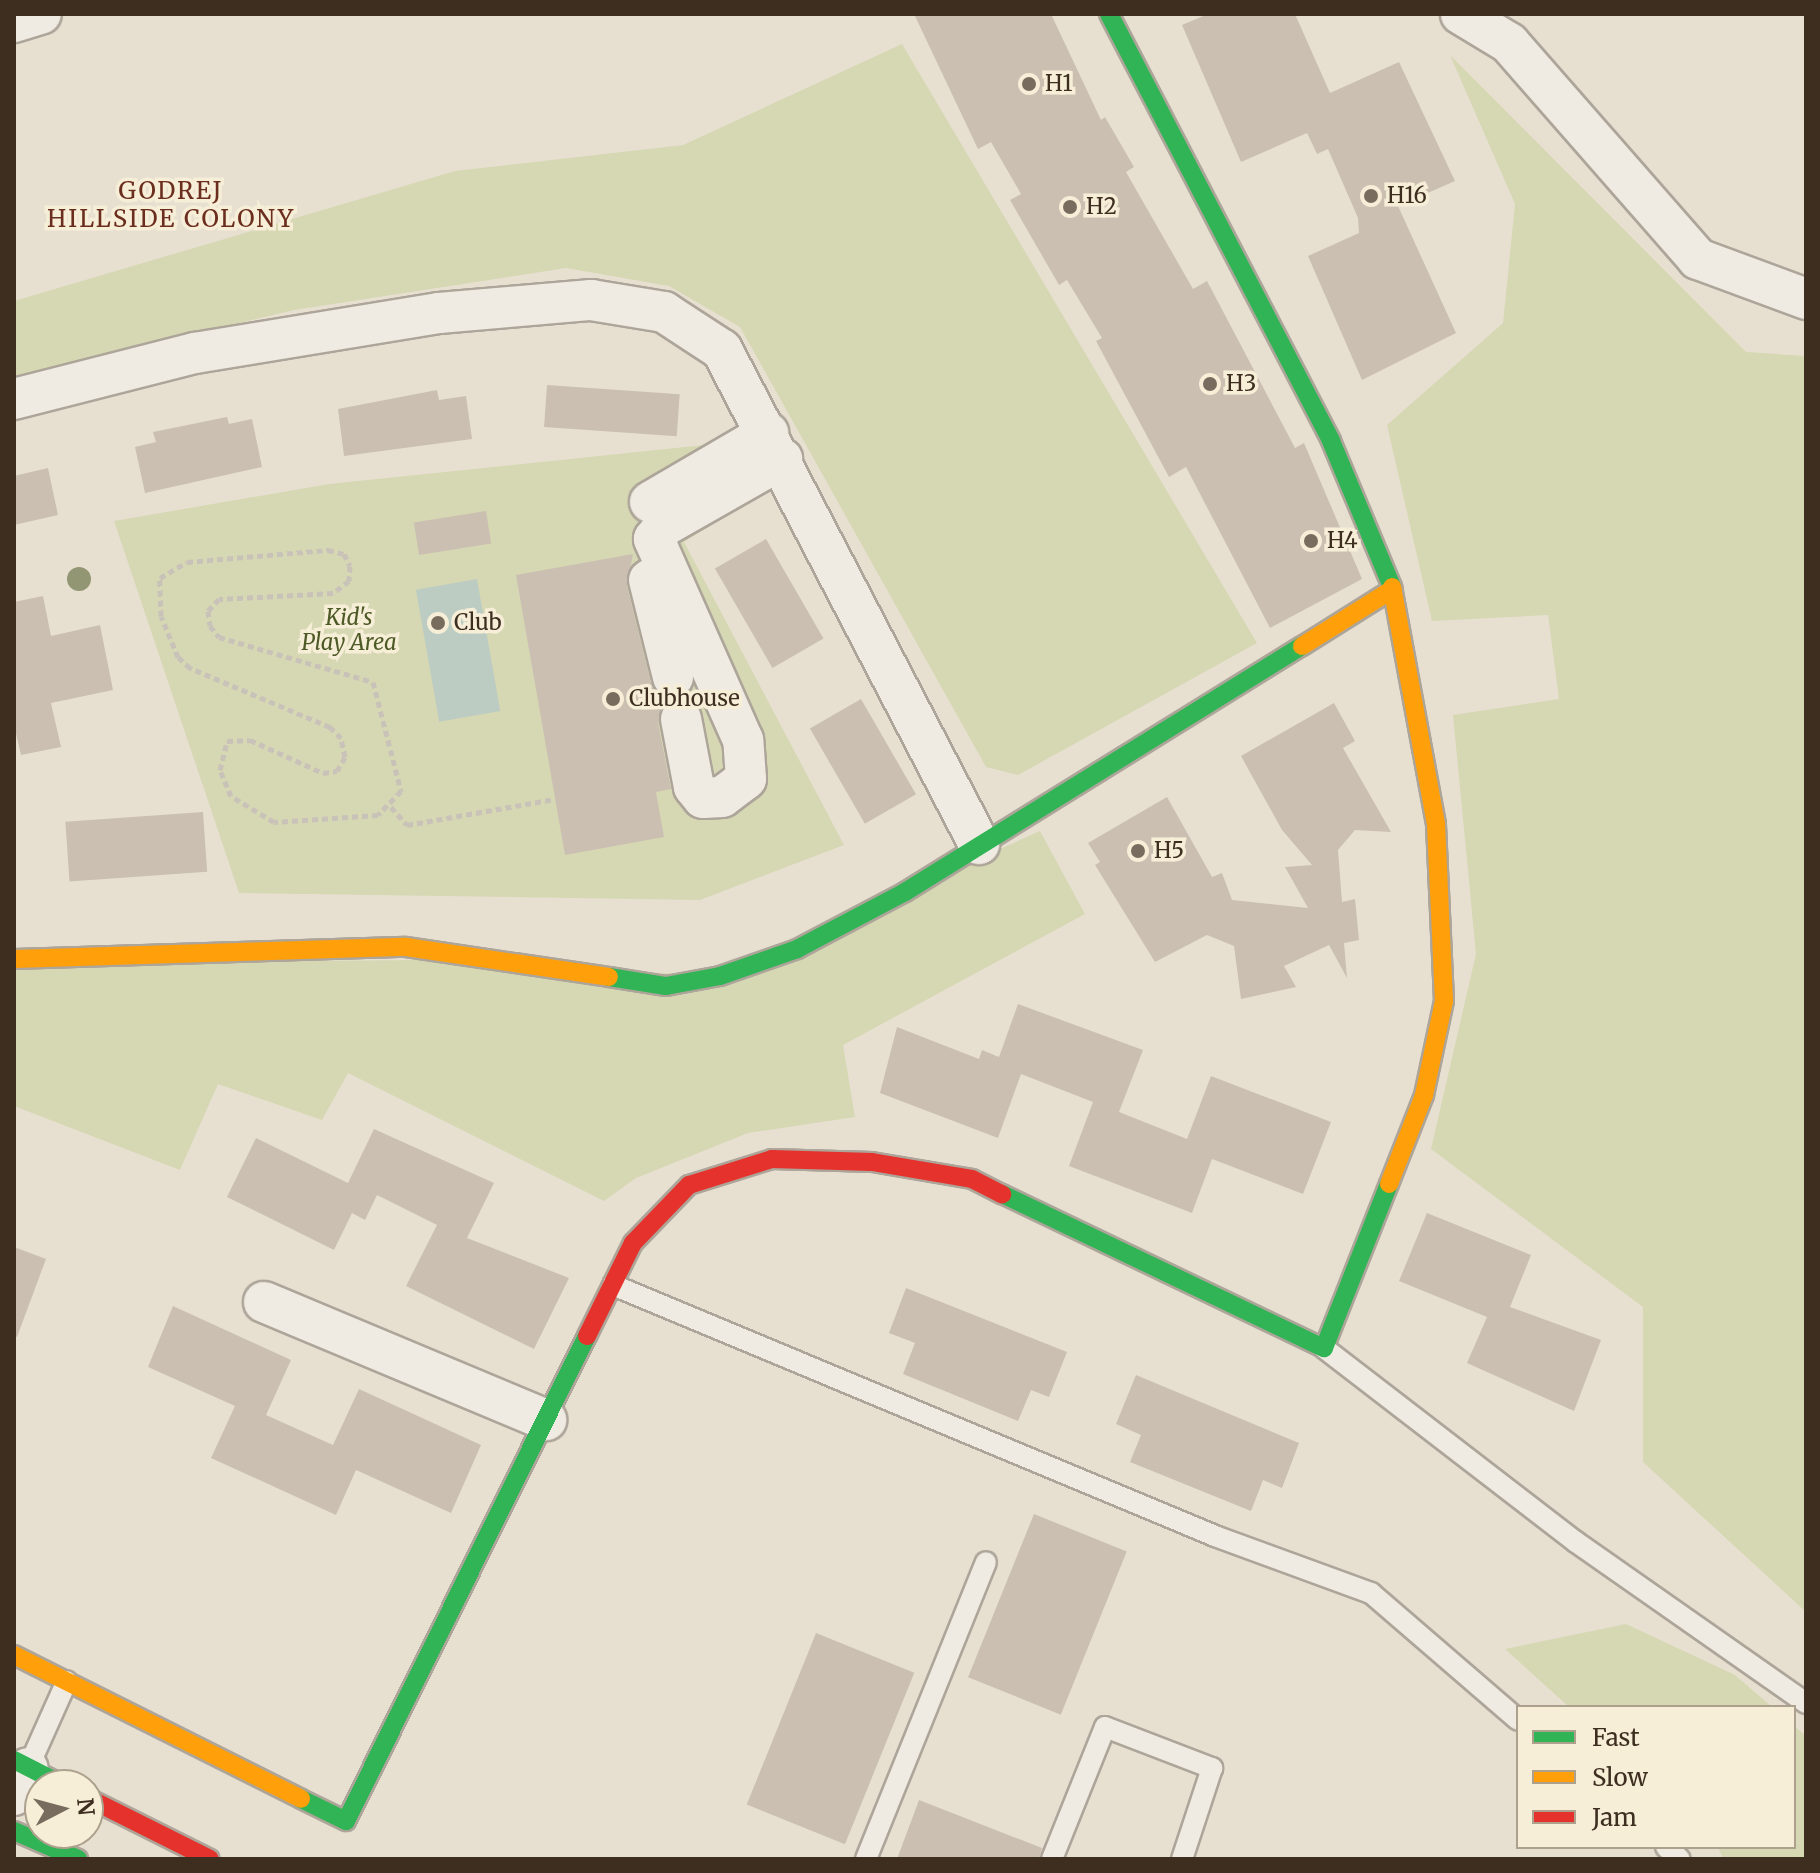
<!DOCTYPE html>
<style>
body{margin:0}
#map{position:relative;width:1820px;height:1873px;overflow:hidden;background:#e7e0d1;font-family:Merriweather,serif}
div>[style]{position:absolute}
.green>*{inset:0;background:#d6d7b3}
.water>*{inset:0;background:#bcccc2;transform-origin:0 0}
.building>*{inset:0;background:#cbbfb2;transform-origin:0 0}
.path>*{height:5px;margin-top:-2.5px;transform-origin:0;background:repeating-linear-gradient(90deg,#c8c2b9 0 6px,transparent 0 10px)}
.roads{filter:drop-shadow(2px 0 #ada599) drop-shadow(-2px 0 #ada599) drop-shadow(0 2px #ada599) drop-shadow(0 -2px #ada599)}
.lane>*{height:20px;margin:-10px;padding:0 10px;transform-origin:10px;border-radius:10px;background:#efebe3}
.street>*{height:40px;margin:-20px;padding:0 20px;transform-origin:20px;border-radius:20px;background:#efebe3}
.fast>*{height:18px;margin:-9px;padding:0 9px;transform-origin:9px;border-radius:9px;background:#30b455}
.slow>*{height:18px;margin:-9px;padding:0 9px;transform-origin:9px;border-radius:9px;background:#ff9f0a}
.jam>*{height:18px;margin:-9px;padding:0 9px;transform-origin:9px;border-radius:9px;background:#e5322d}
.trees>*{width:24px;height:24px;margin:-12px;border-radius:50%;background:#929673}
.dots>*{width:22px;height:22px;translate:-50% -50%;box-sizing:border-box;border:4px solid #f7eed8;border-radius:50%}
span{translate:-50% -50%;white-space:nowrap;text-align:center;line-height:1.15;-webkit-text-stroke:7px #f7eed8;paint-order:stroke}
.poi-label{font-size:22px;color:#3d2e20}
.left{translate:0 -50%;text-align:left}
.park-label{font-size:22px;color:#4d5a26;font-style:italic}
.neighbourhood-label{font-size:24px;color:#6b2e1e;letter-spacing:2px}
.frame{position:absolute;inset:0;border:16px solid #3d2e20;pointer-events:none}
.legend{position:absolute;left:1516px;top:1705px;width:280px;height:144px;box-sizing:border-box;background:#f7eed8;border:2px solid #ada18e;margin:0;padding:10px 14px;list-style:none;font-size:24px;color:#3d2e20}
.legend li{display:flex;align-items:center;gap:16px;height:40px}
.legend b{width:40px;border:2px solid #ada18e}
.north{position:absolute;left:24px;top:1769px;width:80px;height:80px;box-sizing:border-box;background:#f7eed8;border:2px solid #ada18e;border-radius:50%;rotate:84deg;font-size:22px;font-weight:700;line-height:32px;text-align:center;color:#3d2e20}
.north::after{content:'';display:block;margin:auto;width:28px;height:36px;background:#786c5e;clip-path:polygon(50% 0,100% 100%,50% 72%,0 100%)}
</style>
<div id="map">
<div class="green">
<div style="clip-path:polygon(902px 44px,1257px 643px,1018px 775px,986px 767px,740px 327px,669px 286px,566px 268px,294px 310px,14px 377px,14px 301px,455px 171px,683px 145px)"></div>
<div style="clip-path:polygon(1450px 55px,1746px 352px,1806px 356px,1806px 1612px,1643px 1462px,1643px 1307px,1431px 1149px,1476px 954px,1453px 715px,1559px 699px,1548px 615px,1432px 621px,1387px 425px,1503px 323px,1515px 204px)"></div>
<div style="clip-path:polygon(733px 442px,761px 494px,684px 542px,844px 845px,700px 900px,239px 893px,114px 521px,329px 484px)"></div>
<div style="clip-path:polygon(1040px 831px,1085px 914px,843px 1045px,855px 1117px,748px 1133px,636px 1178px,604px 1201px,348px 1073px,322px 1120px,218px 1084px,180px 1170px,14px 1106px,14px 964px,418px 960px,719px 976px)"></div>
<div style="clip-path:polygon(1626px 1624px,1735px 1675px,1772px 1707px,1569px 1707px,1505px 1649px)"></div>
<div style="clip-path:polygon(1794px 1726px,1806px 1736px,1806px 1859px,1723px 1859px,1718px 1847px,1794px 1847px)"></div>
</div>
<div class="water">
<div style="left:477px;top:579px;width:134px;height:62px;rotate:80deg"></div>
</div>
<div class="building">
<div style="clip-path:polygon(914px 14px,1051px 14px,1101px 120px,1105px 117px,1134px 167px,1126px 172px,1193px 289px,1207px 281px,1295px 448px,1304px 443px,1362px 579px,1270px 628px,1186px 467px,1169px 477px,1096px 341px,1102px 338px,1067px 280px,1059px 285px,1010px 200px,1021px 194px,991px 142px,978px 149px)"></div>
<div style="clip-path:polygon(1208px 14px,1295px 14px,1330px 93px,1399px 62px,1455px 181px,1398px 206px,1456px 333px,1362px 380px,1308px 256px,1359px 233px,1358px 218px,1328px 149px,1317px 154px,1307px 133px,1241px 162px,1182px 25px)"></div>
<div style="left:547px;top:385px;width:133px;height:42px;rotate:4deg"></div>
<div style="clip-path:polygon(437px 390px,439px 400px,466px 396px,472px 439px,344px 456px,338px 409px)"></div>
<div style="clip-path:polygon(227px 417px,229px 424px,252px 419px,262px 467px,145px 493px,135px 447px,156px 442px,153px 432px)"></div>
<div style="clip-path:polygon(48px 468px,58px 515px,14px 525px,14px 476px)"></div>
<div style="left:486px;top:511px;width:33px;height:73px;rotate:81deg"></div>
<div style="left:766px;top:539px;width:115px;height:59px;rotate:60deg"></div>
<div style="clip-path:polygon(633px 554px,627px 586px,651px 683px,671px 699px,658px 723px,671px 789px,656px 792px,664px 837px,565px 855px,516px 575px)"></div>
<div style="clip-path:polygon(43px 596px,51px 636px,100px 625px,113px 690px,51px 703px,61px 747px,21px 755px,14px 725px,14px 602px)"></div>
<div style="left:861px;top:699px;width:110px;height:59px;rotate:60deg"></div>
<div style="clip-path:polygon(1334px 703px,1355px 741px,1343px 748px,1391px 832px,1355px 830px,1338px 850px,1342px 902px,1355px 899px,1359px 940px,1344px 943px,1347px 978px,1329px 945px,1284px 966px,1296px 987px,1241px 999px,1234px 946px,1207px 935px,1155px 962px,1095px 865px,1100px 862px,1088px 843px,1167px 797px,1212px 877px,1222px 873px,1232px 900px,1308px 908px,1285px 867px,1312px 865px,1282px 830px,1241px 756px)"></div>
<div style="left:203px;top:812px;width:60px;height:138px;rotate:86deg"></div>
<div style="clip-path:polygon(1018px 1004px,1143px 1050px,1119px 1112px,1187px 1139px,1211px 1076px,1331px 1122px,1303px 1194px,1212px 1159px,1192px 1213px,1069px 1166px,1093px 1102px,1021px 1074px,998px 1138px,880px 1093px,897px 1027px,979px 1059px,982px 1050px,999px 1057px)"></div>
<div style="clip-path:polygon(374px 1129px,494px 1183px,467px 1238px,569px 1278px,534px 1349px,406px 1286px,437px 1225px,377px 1195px,365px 1220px,352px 1213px,334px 1250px,227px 1197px,256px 1138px,348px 1183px)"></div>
<div style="clip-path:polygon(1427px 1213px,1531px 1255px,1510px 1307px,1601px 1340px,1574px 1411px,1467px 1363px,1487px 1317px,1399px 1281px)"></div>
<div style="clip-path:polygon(14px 1247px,46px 1259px,17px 1337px,14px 1336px)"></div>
<div style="clip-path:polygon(906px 1288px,1067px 1352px,1049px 1397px,1031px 1390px,1018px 1421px,903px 1374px,915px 1343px,889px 1333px)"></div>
<div style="clip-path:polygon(173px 1306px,291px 1360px,266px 1415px,333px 1445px,359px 1389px,481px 1445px,451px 1513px,356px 1470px,336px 1515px,211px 1458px,235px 1406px,148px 1367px)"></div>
<div style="clip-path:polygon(1136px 1375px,1299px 1443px,1282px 1488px,1263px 1480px,1251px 1511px,1130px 1462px,1141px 1435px,1116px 1424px)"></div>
<div style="left:1034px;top:1514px;width:100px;height:176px;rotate:22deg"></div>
<div style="left:816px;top:1633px;width:106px;height:185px;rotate:22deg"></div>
<div style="clip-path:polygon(919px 1800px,1042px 1848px,1039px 1859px,897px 1859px)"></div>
</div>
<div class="path">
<div style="left:328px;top:550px;width:16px;rotate:14deg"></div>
<div style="left:344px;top:554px;width:13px;rotate:63deg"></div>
<div style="left:350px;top:566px;width:15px;rotate:94deg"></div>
<div style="left:349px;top:581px;width:20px;rotate:143deg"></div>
<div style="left:333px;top:593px;width:114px;rotate:177deg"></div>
<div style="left:219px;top:599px;width:16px;rotate:133deg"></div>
<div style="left:208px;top:611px;width:15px;rotate:82deg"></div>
<div style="left:210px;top:626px;width:14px;rotate:51deg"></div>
<div style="left:219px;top:637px;width:160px;rotate:16.3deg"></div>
<div style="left:373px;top:682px;width:113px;rotate:75.6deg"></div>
<div style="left:401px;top:791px;width:33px;rotate:134deg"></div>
<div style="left:378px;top:815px;width:104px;rotate:176.1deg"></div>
<div style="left:274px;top:822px;width:50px;rotate:-148.8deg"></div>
<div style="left:231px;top:796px;width:28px;rotate:-113deg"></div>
<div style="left:220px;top:770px;width:30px;rotate:-76deg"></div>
<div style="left:227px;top:741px;width:23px;rotate:-2deg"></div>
<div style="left:250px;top:740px;width:80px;rotate:24.3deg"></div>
<div style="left:323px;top:773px;width:14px;rotate:-8deg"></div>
<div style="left:337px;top:771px;width:16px;rotate:-60deg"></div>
<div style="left:345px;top:757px;width:19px;rotate:-102deg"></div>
<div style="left:341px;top:738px;width:16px;rotate:-135deg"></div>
<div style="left:330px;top:727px;width:152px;rotate:-157.1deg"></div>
<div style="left:190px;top:668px;width:16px;rotate:-137deg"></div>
<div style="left:178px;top:657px;width:44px;rotate:-112.5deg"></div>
<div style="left:161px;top:616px;width:38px;rotate:-92deg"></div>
<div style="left:160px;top:578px;width:31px;rotate:-31deg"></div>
<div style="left:187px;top:562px;width:142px;rotate:-4.9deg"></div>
<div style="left:391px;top:807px;width:24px;rotate:48deg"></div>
<div style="left:407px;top:825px;width:150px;rotate:-10deg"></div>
</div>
<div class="roads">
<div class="lane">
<div style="left:613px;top:1285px;width:652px;rotate:22.63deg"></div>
<div style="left:1215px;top:1536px;width:166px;rotate:20.1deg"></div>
<div style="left:1371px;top:1593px;width:194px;rotate:40.8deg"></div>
<div style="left:1324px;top:1348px;width:318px;rotate:37.6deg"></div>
<div style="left:1576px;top:1542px;width:281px;rotate:35deg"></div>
<div style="left:28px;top:1768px;width:95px;rotate:-65.9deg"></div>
<div style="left:1666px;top:1847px;width:18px;rotate:41deg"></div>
<div style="left:866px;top:1859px;width:320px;rotate:-68deg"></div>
<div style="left:1052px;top:1859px;width:142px;rotate:-68.1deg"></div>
<div style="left:1105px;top:1727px;width:115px;rotate:21deg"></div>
<div style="left:1212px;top:1768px;width:96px;rotate:108.2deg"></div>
</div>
<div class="street">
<div style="left:1461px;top:14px;width:56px;rotate:31.1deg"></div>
<div style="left:1509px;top:43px;width:287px;rotate:48.8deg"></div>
<div style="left:1698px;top:259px;width:115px;rotate:20.3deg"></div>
<div style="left:14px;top:22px;width:28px;rotate:-17deg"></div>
<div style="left:14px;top:399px;width:187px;rotate:-14.3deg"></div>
<div style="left:195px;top:353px;width:247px;rotate:-9.3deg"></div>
<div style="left:439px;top:313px;width:153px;rotate:-4.9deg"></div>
<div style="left:591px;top:300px;width:74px;rotate:9.3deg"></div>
<div style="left:664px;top:312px;width:69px;rotate:33.2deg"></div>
<div style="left:722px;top:350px;width:557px;rotate:62.51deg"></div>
<div style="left:650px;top:502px;width:137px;rotate:-30.3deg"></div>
<div style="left:649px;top:580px;width:100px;rotate:76.1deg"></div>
<div style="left:681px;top:719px;width:69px;rotate:79.2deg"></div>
<div style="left:694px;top:787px;width:14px;rotate:51deg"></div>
<div style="left:703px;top:798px;width:19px;rotate:-3deg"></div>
<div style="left:722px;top:797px;width:30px;rotate:-37deg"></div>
<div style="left:746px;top:779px;width:39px;rotate:-94deg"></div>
<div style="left:743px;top:740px;width:220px;rotate:-113.9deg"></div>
<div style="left:654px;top:539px;width:16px;rotate:-52deg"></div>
<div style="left:664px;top:526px;width:136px;rotate:-29.6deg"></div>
<div style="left:264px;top:1302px;width:306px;rotate:22.7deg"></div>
<div style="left:14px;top:1795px;width:30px;rotate:-63deg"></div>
</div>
<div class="fast">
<div style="left:1109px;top:14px;width:481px;rotate:62.5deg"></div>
<div style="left:1331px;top:441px;width:158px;rotate:67.3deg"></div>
<div style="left:609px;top:977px;width:58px;rotate:9deg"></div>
<div style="left:666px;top:986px;width:55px;rotate:-10.5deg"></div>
<div style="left:720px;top:976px;width:82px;rotate:-19.3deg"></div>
<div style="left:797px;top:949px;width:122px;rotate:-27.8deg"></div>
<div style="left:905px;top:892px;width:467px;rotate:-31.8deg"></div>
<div style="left:1002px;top:1194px;width:357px;rotate:25.6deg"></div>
<div style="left:1324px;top:1348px;width:176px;rotate:-68.4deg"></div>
<div style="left:14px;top:1760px;width:55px;rotate:27deg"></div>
<div style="left:301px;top:1799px;width:50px;rotate:26.1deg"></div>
<div style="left:346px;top:1821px;width:542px;rotate:-63.58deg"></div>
<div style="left:14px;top:1831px;width:70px;rotate:23.6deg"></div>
</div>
<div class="slow">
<div style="left:1302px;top:646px;width:107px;rotate:-32.1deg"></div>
<div style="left:14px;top:959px;width:392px;rotate:-1.8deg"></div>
<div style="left:406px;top:947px;width:205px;rotate:8.4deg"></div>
<div style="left:1389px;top:1184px;width:96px;rotate:-68.5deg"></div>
<div style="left:1424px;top:1095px;width:96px;rotate:-78deg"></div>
<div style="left:1444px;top:1001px;width:177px;rotate:-92.6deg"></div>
<div style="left:1436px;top:824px;width:241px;rotate:-100.5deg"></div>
<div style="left:14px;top:1655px;width:321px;rotate:26.6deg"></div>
</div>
<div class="jam">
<div style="left:587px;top:1336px;width:104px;rotate:-63.7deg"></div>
<div style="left:633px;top:1243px;width:81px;rotate:-46deg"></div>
<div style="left:689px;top:1185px;width:87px;rotate:-17.4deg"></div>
<div style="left:772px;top:1159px;width:100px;rotate:1.7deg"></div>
<div style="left:872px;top:1162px;width:101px;rotate:9.6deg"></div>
<div style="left:972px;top:1179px;width:34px;rotate:27deg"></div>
<div style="left:88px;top:1798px;width:136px;rotate:26.6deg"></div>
</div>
</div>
<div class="trees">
<div style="left:79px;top:579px"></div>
</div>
<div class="dots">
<div style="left:1029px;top:84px;background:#786c5e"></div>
<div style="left:1371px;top:196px;background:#786c5e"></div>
<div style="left:1070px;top:207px;background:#786c5e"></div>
<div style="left:1210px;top:384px;background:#786c5e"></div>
<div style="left:1311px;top:541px;background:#786c5e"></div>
<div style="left:438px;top:623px;background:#786c5e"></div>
<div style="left:613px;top:699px;background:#786c5e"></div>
<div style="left:1138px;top:851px;background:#786c5e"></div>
</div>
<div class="poi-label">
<span class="left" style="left:1045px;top:84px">H1</span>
<span class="left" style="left:1387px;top:196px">H16</span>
<span class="left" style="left:1086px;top:207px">H2</span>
<span class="left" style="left:1226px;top:384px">H3</span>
<span class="left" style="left:1327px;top:541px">H4</span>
<span class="left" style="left:454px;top:623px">Club</span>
<span class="left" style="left:629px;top:699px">Clubhouse</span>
<span class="left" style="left:1154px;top:851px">H5</span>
</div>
<div class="park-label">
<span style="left:349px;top:630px">Kid's<br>Play Area</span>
</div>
<div class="neighbourhood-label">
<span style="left:171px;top:205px">GODREJ<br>HILLSIDE COLONY</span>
</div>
<div class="frame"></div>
<ul class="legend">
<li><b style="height:10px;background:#30b455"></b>Fast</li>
<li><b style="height:10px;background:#ff9f0a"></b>Slow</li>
<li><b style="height:10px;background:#e5322d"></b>Jam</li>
</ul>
<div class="north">N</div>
</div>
